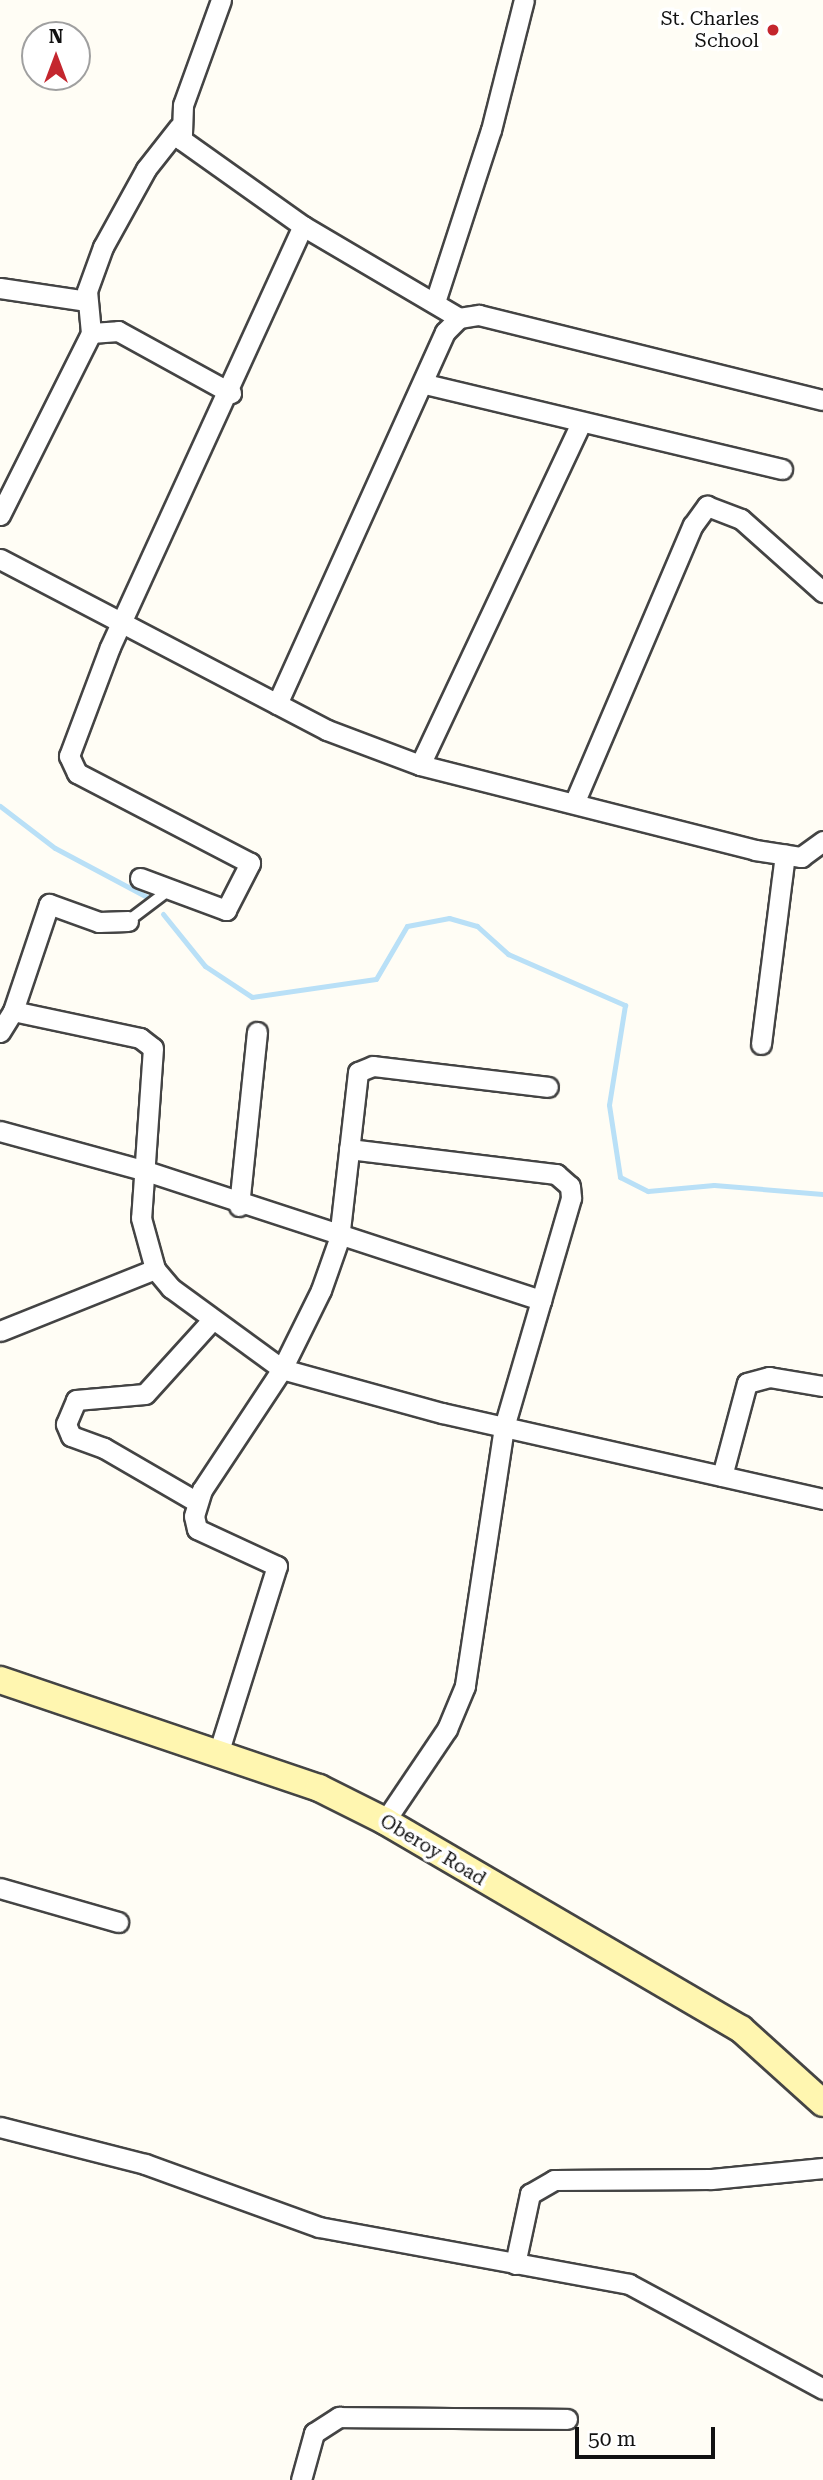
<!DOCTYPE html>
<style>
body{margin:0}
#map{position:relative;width:823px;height:2480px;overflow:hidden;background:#fffdf5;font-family:"Roboto Serif",serif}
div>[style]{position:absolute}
.stream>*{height:5px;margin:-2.5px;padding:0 2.5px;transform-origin:2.5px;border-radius:2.5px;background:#b9e0f7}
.roads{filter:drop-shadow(2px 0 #444) drop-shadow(-2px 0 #444) drop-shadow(0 2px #444) drop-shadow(0 -2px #444)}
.lane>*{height:10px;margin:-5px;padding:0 5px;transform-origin:5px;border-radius:5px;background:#fff}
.street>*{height:19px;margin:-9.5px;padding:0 9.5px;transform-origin:9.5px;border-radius:9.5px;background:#fff}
.secondary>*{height:26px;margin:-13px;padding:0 13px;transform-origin:13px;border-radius:13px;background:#fff6b0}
.dots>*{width:19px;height:19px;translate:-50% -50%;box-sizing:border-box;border:4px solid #fff;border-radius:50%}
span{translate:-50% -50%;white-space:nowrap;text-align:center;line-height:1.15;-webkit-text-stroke:7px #fff;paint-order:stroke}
.poi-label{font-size:19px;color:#111}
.right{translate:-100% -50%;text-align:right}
.street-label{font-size:19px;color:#111}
.north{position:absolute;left:21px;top:21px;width:70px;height:70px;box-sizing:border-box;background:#fff;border:2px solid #a0a0a0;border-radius:50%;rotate:0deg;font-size:19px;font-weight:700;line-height:28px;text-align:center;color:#111}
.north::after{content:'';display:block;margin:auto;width:24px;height:32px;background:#c4262e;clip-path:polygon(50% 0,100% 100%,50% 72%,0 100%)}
.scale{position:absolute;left:575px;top:2427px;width:140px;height:32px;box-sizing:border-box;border:4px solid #111;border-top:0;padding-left:9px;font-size:21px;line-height:24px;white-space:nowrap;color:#111;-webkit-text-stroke:5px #fff;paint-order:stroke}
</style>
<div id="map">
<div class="stream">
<div style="left:0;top:806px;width:69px;rotate:37.4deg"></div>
<div style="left:55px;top:848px;width:109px;rotate:28deg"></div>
<div style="left:163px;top:914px;width:67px;rotate:51.1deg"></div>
<div style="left:205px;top:966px;width:56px;rotate:33.4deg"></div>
<div style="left:252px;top:997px;width:125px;rotate:-8.3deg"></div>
<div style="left:376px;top:979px;width:61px;rotate:-59.7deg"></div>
<div style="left:407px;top:926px;width:43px;rotate:-10.8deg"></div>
<div style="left:449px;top:918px;width:29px;rotate:16deg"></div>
<div style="left:477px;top:926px;width:42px;rotate:42.1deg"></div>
<div style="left:508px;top:954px;width:128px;rotate:23.6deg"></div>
<div style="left:625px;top:1005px;width:101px;rotate:99.1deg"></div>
<div style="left:609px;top:1105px;width:73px;rotate:81.3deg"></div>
<div style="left:620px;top:1177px;width:31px;rotate:27deg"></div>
<div style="left:648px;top:1191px;width:66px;rotate:-5.2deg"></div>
<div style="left:714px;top:1185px;width:109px;rotate:4.7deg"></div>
</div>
<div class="roads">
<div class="lane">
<div style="left:128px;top:921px;width:51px;rotate:-37.1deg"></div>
</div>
<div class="street">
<div style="left:221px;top:0;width:112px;rotate:109.9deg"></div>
<div style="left:183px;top:105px;width:35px;rotate:92deg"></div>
<div style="left:182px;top:140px;width:148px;rotate:35.4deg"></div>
<div style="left:303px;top:226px;width:181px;rotate:30.5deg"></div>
<div style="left:0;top:288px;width:88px;rotate:8.5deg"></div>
<div style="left:435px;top:302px;width:181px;rotate:-72deg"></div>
<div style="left:491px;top:130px;width:134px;rotate:-75.8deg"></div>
<div style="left:91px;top:333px;width:42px;rotate:-95.4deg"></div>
<div style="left:87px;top:291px;width:47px;rotate:-70deg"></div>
<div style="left:103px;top:247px;width:89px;rotate:-61.1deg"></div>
<div style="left:146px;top:169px;width:53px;rotate:-51.8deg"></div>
<div style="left:425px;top:384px;width:367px;rotate:13.4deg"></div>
<div style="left:0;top:515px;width:203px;rotate:-63.4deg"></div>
<div style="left:91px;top:333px;width:27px;rotate:-4deg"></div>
<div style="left:118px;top:331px;width:129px;rotate:28.8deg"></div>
<div style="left:0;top:559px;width:369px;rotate:27.6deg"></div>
<div style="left:327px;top:730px;width:99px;rotate:20.6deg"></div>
<div style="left:420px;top:765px;width:346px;rotate:14.2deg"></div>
<div style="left:755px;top:850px;width:47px;rotate:8.7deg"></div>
<div style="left:801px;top:857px;width:27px;rotate:-36deg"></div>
<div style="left:277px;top:704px;width:408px;rotate:-65.7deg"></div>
<div style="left:445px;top:332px;width:20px;rotate:-45deg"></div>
<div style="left:459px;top:318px;width:20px;rotate:-9deg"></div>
<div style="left:479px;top:315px;width:354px;rotate:13.9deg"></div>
<div style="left:420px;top:765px;width:378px;rotate:-64.8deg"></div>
<div style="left:575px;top:801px;width:300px;rotate:-66.9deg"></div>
<div style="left:693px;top:525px;width:24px;rotate:-54deg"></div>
<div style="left:707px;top:506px;width:36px;rotate:21deg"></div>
<div style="left:741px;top:519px;width:110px;rotate:41.7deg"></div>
<div style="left:140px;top:878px;width:92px;rotate:20.4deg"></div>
<div style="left:226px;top:910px;width:53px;rotate:-62.9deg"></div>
<div style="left:250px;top:863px;width:195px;rotate:-152.5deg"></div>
<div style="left:77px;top:773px;width:19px;rotate:-115deg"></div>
<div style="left:69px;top:756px;width:116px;rotate:-69.4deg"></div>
<div style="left:110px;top:647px;width:463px;rotate:-65.4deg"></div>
<div style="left:13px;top:1011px;width:130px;rotate:12deg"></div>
<div style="left:140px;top:1038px;width:16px;rotate:38deg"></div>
<div style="left:153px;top:1048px;width:170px;rotate:94deg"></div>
<div style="left:141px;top:1218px;width:53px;rotate:74.6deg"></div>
<div style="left:155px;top:1269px;width:25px;rotate:50deg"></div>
<div style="left:171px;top:1288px;width:137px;rotate:36.1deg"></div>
<div style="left:282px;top:1369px;width:166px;rotate:15.4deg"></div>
<div style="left:442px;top:1413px;width:391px;rotate:12.7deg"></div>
<div style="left:0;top:1032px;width:25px;rotate:-58deg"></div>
<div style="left:13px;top:1011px;width:113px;rotate:-71.4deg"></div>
<div style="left:49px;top:904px;width:53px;rotate:19.8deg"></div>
<div style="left:99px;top:922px;width:29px;rotate:-2deg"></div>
<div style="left:761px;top:1044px;width:191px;rotate:-82.8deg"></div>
<div style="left:0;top:1131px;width:151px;rotate:15.3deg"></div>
<div style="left:146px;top:1171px;width:416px;rotate:18.1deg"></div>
<div style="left:349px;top:1149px;width:209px;rotate:6.9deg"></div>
<div style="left:556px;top:1174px;width:18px;rotate:41deg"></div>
<div style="left:570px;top:1186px;width:12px;rotate:85deg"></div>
<div style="left:571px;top:1198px;width:239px;rotate:106.3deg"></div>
<div style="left:504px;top:1427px;width:262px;rotate:98.6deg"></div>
<div style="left:465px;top:1686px;width:47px;rotate:112.7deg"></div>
<div style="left:447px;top:1729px;width:111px;rotate:124deg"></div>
<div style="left:239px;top:1206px;width:175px;rotate:-84.1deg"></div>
<div style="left:0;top:1331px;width:167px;rotate:-21.8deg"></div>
<div style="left:722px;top:1476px;width:96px;rotate:-75deg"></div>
<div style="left:747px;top:1383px;width:23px;rotate:-15deg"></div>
<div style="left:769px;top:1377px;width:55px;rotate:9.5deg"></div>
<div style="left:197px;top:1502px;width:108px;rotate:-149.9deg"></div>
<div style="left:104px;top:1448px;width:35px;rotate:-160deg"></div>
<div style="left:71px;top:1436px;width:13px;rotate:-113deg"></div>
<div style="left:66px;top:1424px;width:26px;rotate:-67deg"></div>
<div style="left:76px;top:1400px;width:69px;rotate:-5deg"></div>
<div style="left:145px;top:1394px;width:101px;rotate:-47.8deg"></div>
<div style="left:218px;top:1754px;width:197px;rotate:-72.6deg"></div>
<div style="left:277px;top:1566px;width:88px;rotate:-155.2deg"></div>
<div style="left:197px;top:1529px;width:13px;rotate:-103deg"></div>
<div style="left:194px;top:1516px;width:27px;rotate:-73deg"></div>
<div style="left:202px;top:1490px;width:145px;rotate:-56.5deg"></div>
<div style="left:282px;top:1369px;width:88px;rotate:-63.7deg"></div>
<div style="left:321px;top:1290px;width:54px;rotate:-70.6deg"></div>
<div style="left:339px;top:1239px;width:168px;rotate:-83.5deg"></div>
<div style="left:358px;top:1072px;width:16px;rotate:-22deg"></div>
<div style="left:373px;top:1066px;width:176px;rotate:6.8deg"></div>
<div style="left:0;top:1888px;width:123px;rotate:16.1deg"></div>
<div style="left:0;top:2127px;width:150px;rotate:14.3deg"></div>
<div style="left:145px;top:2164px;width:185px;rotate:19.9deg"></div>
<div style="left:319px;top:2227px;width:315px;rotate:10.4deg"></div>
<div style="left:629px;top:2284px;width:221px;rotate:28.4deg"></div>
<div style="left:515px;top:2264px;width:72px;rotate:-77.9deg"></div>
<div style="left:530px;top:2194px;width:28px;rotate:-30deg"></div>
<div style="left:554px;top:2180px;width:157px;rotate:-0.4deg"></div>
<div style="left:711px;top:2179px;width:113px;rotate:-5.6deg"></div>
<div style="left:301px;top:2480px;width:49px;rotate:-74.5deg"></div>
<div style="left:314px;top:2433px;width:30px;rotate:-33deg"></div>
<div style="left:339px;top:2417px;width:228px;rotate:0.5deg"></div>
</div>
<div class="secondary">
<div style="left:0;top:1680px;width:337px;rotate:18.7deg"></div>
<div style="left:319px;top:1788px;width:74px;rotate:26.6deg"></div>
<div style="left:385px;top:1821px;width:412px;rotate:30.3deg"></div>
<div style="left:741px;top:2029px;width:110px;rotate:42.1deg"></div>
</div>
</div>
<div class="dots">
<div style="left:773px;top:30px;background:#c4262e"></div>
</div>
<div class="poi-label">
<span class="right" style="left:759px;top:30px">St. Charles<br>School</span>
</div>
<div class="street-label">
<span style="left:433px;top:1850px;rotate:31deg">Oberoy Road</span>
</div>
<div class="north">N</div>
<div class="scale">50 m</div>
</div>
